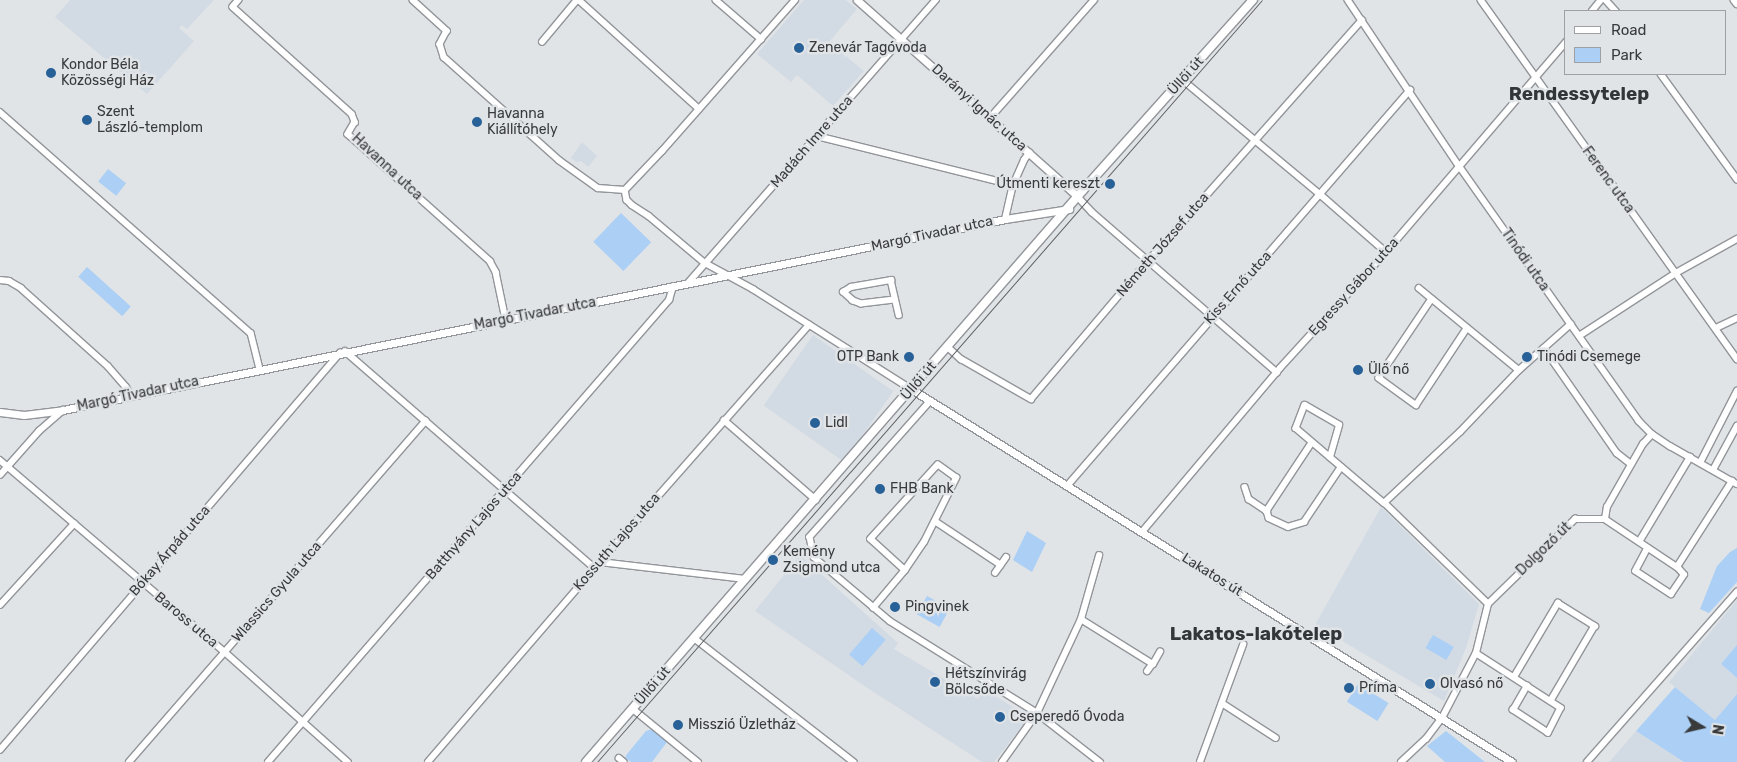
<!DOCTYPE html>
<meta charset="utf-8">
<style>
body{margin:0}
#map{position:relative;width:1737px;height:762px;overflow:hidden;background:#e1e4e7;font-family:Rubik,sans-serif}
div>[style]{position:absolute}
.built>*{inset:0;background:#d2dbe4;transform-origin:0 0}
.green>*{inset:0;background:#abcff5;transform-origin:0 0}
.roads{filter:drop-shadow(1px 0 #929599) drop-shadow(-1px 0 #929599) drop-shadow(0 1px #929599) drop-shadow(0 -1px #929599)}
.minor>*{height:5.5px;margin:-2.75px;padding:0 2.75px;transform-origin:2.75px;border-radius:2.75px;background:#fff}
.tertiary>*{height:7px;margin:-3.5px;padding:0 3.5px;transform-origin:3.5px;border-radius:3.5px;background:#fff}
.secondary>*{height:8px;margin:-4px;padding:0 4px;transform-origin:4px;border-radius:4px;background:#fff}
.tram>*{height:1px;margin:-0.5px;padding:0 0.5px;transform-origin:0.5px;border-radius:0.5px;background:#5f6062}
.dots>*{width:14px;height:14px;translate:-50% -50%;box-sizing:border-box;border:2px solid #e1e4e7;border-radius:50%}
span{translate:-50% -50%;white-space:nowrap;text-align:center;line-height:1.15;-webkit-text-stroke:5px #e1e4e7;paint-order:stroke}
.poi-label{font-size:14px;color:#393a3c}
.left{translate:0 -50%;text-align:left}
.right{translate:-100% -50%;text-align:right}
.street-label{font-size:14px;color:#393a3c}
.district-label{font-size:19px;color:#333638;font-weight:700}
.legend{position:absolute;left:1564px;top:10px;width:162px;height:65px;box-sizing:border-box;background:#e1e4e7;border:1px solid #9ea0a3;margin:0;padding:6px 9px;list-style:none;font-size:15px;color:#393a3c}
.legend li{display:flex;align-items:center;gap:10px;height:25px}
.legend b{width:25px;border:1px solid #9ea0a3}
.north{position:absolute;left:1677px;top:702px;width:50px;height:50px;-webkit-text-stroke:4px #e1e4e7;paint-order:stroke;rotate:99deg;font-size:14px;font-weight:700;line-height:20px;text-align:center;color:#393a3c}
.north::after{content:'';display:block;margin:auto;width:18px;height:22px;background:#393a3c;clip-path:polygon(50% 0,100% 100%,50% 72%,0 100%)}
</style>
<div id="map">
<div class="built">
<div style="clip-path:polygon(70px 0,214px 0,187px 29px,182px 25px,179px 28px,194px 41px,147px 94px,55px 17px)"></div>
<div style="clip-path:polygon(804px 0,846px 0,857px 9px,829px 42px,864px 71px,833px 106px,797px 75px,791px 82px,757px 54px)"></div>
<div style="clip-path:polygon(582px 142px,597px 156px,588px 167px,581px 161px,576px 162px,571px 158px)"></div>
<div style="left:813px;top:335px;width:98px;height:86px;rotate:35deg"></div>
<div style="clip-path:polygon(1381px 507px,1479px 604px,1466px 648px,1444px 701px,1315px 625px)"></div>
<div style="clip-path:polygon(800px 555px,898px 643px,894px 649px,978px 699px,984px 689px,1029px 717px,994px 762px,982px 762px,866px 687px,755px 611px)"></div>
<div style="clip-path:polygon(1737px 600px,1737px 645px,1721px 664px,1737px 678px,1737px 694px,1715px 720px,1669px 682px)"></div>
<div style="clip-path:polygon(1636px 731px,1684px 762px,1609px 762px)"></div>
</div>
<div class="green">
<div style="left:108px;top:169px;width:23px;height:16px;rotate:38deg"></div>
<div style="left:621px;top:213px;width:42px;height:40px;rotate:44deg"></div>
<div style="left:87px;top:267px;width:59px;height:13px;rotate:42deg"></div>
<div style="clip-path:polygon(1027px 531px,1046px 543px,1032px 572px,1013px 560px)"></div>
<div style="clip-path:polygon(1737px 548px,1737px 582px,1709px 613px,1700px 609px,1717px 566px,1730px 552px)"></div>
<div style="left:927px;top:596px;width:26px;height:21px;rotate:29deg"></div>
<div style="left:872px;top:628px;width:18px;height:35px;rotate:41deg"></div>
<div style="left:1433px;top:635px;width:24px;height:15px;rotate:30deg"></div>
<div style="clip-path:polygon(1737px 645px,1737px 678px,1721px 664px)"></div>
<div style="left:1358px;top:684px;width:36px;height:21px;rotate:32deg"></div>
<div style="clip-path:polygon(1675px 687px,1715px 720px,1737px 694px,1737px 762px,1684px 762px,1636px 731px)"></div>
<div style="clip-path:polygon(652px 729px,667px 742px,652px 762px,631px 762px,625px 758px,627px 754px,646px 731px)"></div>
<div style="clip-path:polygon(1446px 731px,1480px 758px,1485px 762px,1445px 762px,1427px 746px)"></div>
</div>
<div class="roads">
<div class="minor">
<div style="left:239px;top:0;width:9px;rotate:131deg"></div>
<div style="left:233px;top:7px;width:160px;rotate:42deg"></div>
<div style="left:352px;top:114px;width:9px;rotate:69deg"></div>
<div style="left:355px;top:122px;width:14px;rotate:120deg"></div>
<div style="left:348px;top:134px;width:191px;rotate:41.8deg"></div>
<div style="left:490px;top:261px;width:13px;rotate:61deg"></div>
<div style="left:496px;top:272px;width:49px;rotate:78.2deg"></div>
<div style="left:413px;top:0;width:46px;rotate:42.4deg"></div>
<div style="left:447px;top:31px;width:15px;rotate:118deg"></div>
<div style="left:440px;top:44px;width:14px;rotate:73deg"></div>
<div style="left:444px;top:57px;width:154px;rotate:41.8deg"></div>
<div style="left:559px;top:160px;width:48px;rotate:35.7deg"></div>
<div style="left:598px;top:188px;width:27px;rotate:4deg"></div>
<div style="left:579px;top:0;width:162px;rotate:42.2deg"></div>
<div style="left:716px;top:0;width:60px;rotate:40.9deg"></div>
<div style="left:1348px;top:0;width:201px;rotate:56.2deg"></div>
<div style="left:1460px;top:167px;width:311px;rotate:54.8deg"></div>
<div style="left:1639px;top:421px;width:18px;rotate:45deg"></div>
<div style="left:1652px;top:434px;width:22px;rotate:34deg"></div>
<div style="left:1670px;top:446px;width:77px;rotate:29.6deg"></div>
<div style="left:1481px;top:0;width:441px;rotate:54.5deg"></div>
<div style="left:1606px;top:0;width:15px;rotate:48deg"></div>
<div style="left:1734px;top:0;width:5px;rotate:53deg"></div>
<div style="left:1592px;top:11px;width:14px;rotate:-51deg"></div>
<div style="left:542px;top:42px;width:55px;rotate:-50.2deg"></div>
<div style="left:1661px;top:74px;width:130px;rotate:54.1deg"></div>
<div style="left:1183px;top:80px;width:180px;rotate:39.8deg"></div>
<div style="left:1321px;top:195px;width:86px;rotate:41.2deg"></div>
<div style="left:0;top:112px;width:334px;rotate:41.4deg"></div>
<div style="left:251px;top:333px;width:37px;rotate:76deg"></div>
<div style="left:990px;top:118px;width:157px;rotate:-48.6deg"></div>
<div style="left:817px;top:136px;width:202px;rotate:14deg"></div>
<div style="left:625px;top:190px;width:10px;rotate:79deg"></div>
<div style="left:627px;top:200px;width:7px;rotate:45deg"></div>
<div style="left:632px;top:205px;width:20px;rotate:33deg"></div>
<div style="left:649px;top:216px;width:73px;rotate:40deg"></div>
<div style="left:705px;top:263px;width:55px;rotate:28.4deg"></div>
<div style="left:753px;top:289px;width:187px;rotate:32.3deg"></div>
<div style="left:625px;top:190px;width:54px;rotate:-46.5deg"></div>
<div style="left:662px;top:151px;width:201px;rotate:-48.6deg"></div>
<div style="left:1078px;top:197px;width:21px;rotate:47deg"></div>
<div style="left:1092px;top:212px;width:245px;rotate:40.9deg"></div>
<div style="left:1005px;top:219px;width:35px;rotate:-77deg"></div>
<div style="left:1013px;top:185px;width:27px;rotate:-66deg"></div>
<div style="left:1024px;top:160px;width:9px;rotate:-54deg"></div>
<div style="left:0;top:280px;width:9px;rotate:6deg"></div>
<div style="left:9px;top:281px;width:14px;rotate:30deg"></div>
<div style="left:21px;top:288px;width:117px;rotate:41.9deg"></div>
<div style="left:108px;top:366px;width:28px;rotate:49deg"></div>
<div style="left:126px;top:387px;width:9px;rotate:58deg"></div>
<div style="left:688px;top:283px;width:376px;rotate:-48.8deg"></div>
<div style="left:1419px;top:288px;width:129px;rotate:39.4deg"></div>
<div style="left:1432px;top:299px;width:95px;rotate:123.9deg"></div>
<div style="left:1379px;top:378px;width:46px;rotate:36.1deg"></div>
<div style="left:1416px;top:405px;width:92px;rotate:-56.5deg"></div>
<div style="left:894px;top:300px;width:33px;rotate:173deg"></div>
<div style="left:861px;top:304px;width:9px;rotate:-159deg"></div>
<div style="left:853px;top:301px;width:13px;rotate:-138deg"></div>
<div style="left:843px;top:292px;width:9px;rotate:-32deg"></div>
<div style="left:851px;top:287px;width:41px;rotate:-9.9deg"></div>
<div style="left:891px;top:280px;width:36px;rotate:77deg"></div>
<div style="left:1716px;top:328px;width:23px;rotate:-25deg"></div>
<div style="left:1579px;top:336px;width:116px;rotate:-33deg"></div>
<div style="left:1676px;top:273px;width:70px;rotate:-29.1deg"></div>
<div style="left:948px;top:347px;width:18px;rotate:43deg"></div>
<div style="left:961px;top:359px;width:81px;rotate:29.7deg"></div>
<div style="left:1031px;top:399px;width:181px;rotate:-49.7deg"></div>
<div style="left:1148px;top:261px;width:322px;rotate:-48.4deg"></div>
<div style="left:1544px;top:348px;width:128px;rotate:55.2deg"></div>
<div style="left:1617px;top:453px;width:18px;rotate:38deg"></div>
<div style="left:345px;top:351px;width:331px;rotate:41deg"></div>
<div style="left:930px;top:402px;width:181px;rotate:131.6deg"></div>
<div style="left:810px;top:537px;width:20px;rotate:79deg"></div>
<div style="left:814px;top:557px;width:99px;rotate:40.1deg"></div>
<div style="left:890px;top:621px;width:173px;rotate:32deg"></div>
<div style="left:1037px;top:713px;width:80px;rotate:37.9deg"></div>
<div style="left:724px;top:420px;width:122px;rotate:41deg"></div>
<div style="left:1312px;top:443px;width:82px;rotate:123.5deg"></div>
<div style="left:1267px;top:511px;width:7px;rotate:74deg"></div>
<div style="left:1269px;top:518px;width:21px;rotate:25deg"></div>
<div style="left:1288px;top:527px;width:17px;rotate:-17deg"></div>
<div style="left:1304px;top:522px;width:66px;rotate:-56.1deg"></div>
<div style="left:1330px;top:457px;width:33px;rotate:-74deg"></div>
<div style="left:1339px;top:425px;width:39px;rotate:-150deg"></div>
<div style="left:1305px;top:405px;width:25px;rotate:111deg"></div>
<div style="left:1296px;top:428px;width:45px;rotate:40.5deg"></div>
<div style="left:1330px;top:457px;width:71px;rotate:40.4deg"></div>
<div style="left:0;top:460px;width:296px;rotate:40.5deg"></div>
<div style="left:225px;top:652px;width:165px;rotate:41.8deg"></div>
<div style="left:1700px;top:463px;width:81px;rotate:-62.8deg"></div>
<div style="left:1713px;top:470px;width:50px;rotate:-61.4deg"></div>
<div style="left:0;top:475px;width:59px;rotate:-48.4deg"></div>
<div style="left:39px;top:431px;width:32px;rotate:-41deg"></div>
<div style="left:1067px;top:486px;width:524px;rotate:-49.1deg"></div>
<div style="left:1245px;top:487px;width:13px;rotate:72deg"></div>
<div style="left:1249px;top:499px;width:22px;rotate:34deg"></div>
<div style="left:1605px;top:519px;width:12px;rotate:-81deg"></div>
<div style="left:1607px;top:507px;width:73px;rotate:-60.3deg"></div>
<div style="left:1643px;top:444px;width:13px;rotate:-48deg"></div>
<div style="left:935px;top:521px;width:79px;rotate:33.7deg"></div>
<div style="left:1142px;top:532px;width:214px;rotate:-49.9deg"></div>
<div style="left:1280px;top:368px;width:157px;rotate:-47.6deg"></div>
<div style="left:1386px;top:252px;width:277px;rotate:-49.4deg"></div>
<div style="left:1639px;top:542px;width:99px;rotate:-59deg"></div>
<div style="left:1648px;top:548px;width:26px;rotate:118deg"></div>
<div style="left:1636px;top:571px;width:42px;rotate:33.3deg"></div>
<div style="left:1671px;top:594px;width:23px;rotate:-56deg"></div>
<div style="left:1684px;top:575px;width:11px;rotate:-131deg"></div>
<div style="left:600px;top:562px;width:146px;rotate:6.7deg"></div>
<div style="left:995px;top:573px;width:19px;rotate:-55deg"></div>
<div style="left:1488px;top:604px;width:145px;rotate:-135.8deg"></div>
<div style="left:1384px;top:503px;width:104px;rotate:-43.1deg"></div>
<div style="left:1460px;top:432px;width:86px;rotate:-46.4deg"></div>
<div style="left:1519px;top:370px;width:69px;rotate:-41.5deg"></div>
<div style="left:0;top:605px;width:110px;rotate:-47.6deg"></div>
<div style="left:873px;top:608px;width:50px;rotate:-49.9deg"></div>
<div style="left:905px;top:570px;width:34px;rotate:-56deg"></div>
<div style="left:924px;top:542px;width:72px;rotate:-63.4deg"></div>
<div style="left:956px;top:478px;width:22px;rotate:-144deg"></div>
<div style="left:938px;top:465px;width:100px;rotate:132.2deg"></div>
<div style="left:871px;top:539px;width:46px;rotate:42.4deg"></div>
<div style="left:1081px;top:619px;width:85px;rotate:32deg"></div>
<div style="left:1153px;top:664px;width:9px;rotate:126deg"></div>
<div style="left:694px;top:638px;width:202px;rotate:37.8deg"></div>
<div style="left:1476px;top:653px;width:101px;rotate:32.9deg"></div>
<div style="left:1561px;top:708px;width:28px;rotate:117deg"></div>
<div style="left:1548px;top:733px;width:42px;rotate:-146.7deg"></div>
<div style="left:1513px;top:710px;width:28px;rotate:-60deg"></div>
<div style="left:1153px;top:664px;width:14px;rotate:-60deg"></div>
<div style="left:1514px;top:677px;width:86px;rotate:-59.3deg"></div>
<div style="left:1558px;top:603px;width:44px;rotate:31.9deg"></div>
<div style="left:1595px;top:626px;width:87px;rotate:120.4deg"></div>
<div style="left:1222px;top:703px;width:64px;rotate:32.9deg"></div>
<div style="left:633px;top:709px;width:84px;rotate:39.2deg"></div>
<div style="left:0;top:750px;width:523px;rotate:-49.42deg"></div>
<div style="left:619px;top:758px;width:6px;rotate:39deg"></div>
<div style="left:129px;top:762px;width:452px;rotate:-49deg"></div>
<div style="left:268px;top:762px;width:612px;rotate:-49.04deg"></div>
<div style="left:669px;top:300px;width:14px;rotate:-73deg"></div>
<div style="left:428px;top:762px;width:264px;rotate:-49.3deg"></div>
<div style="left:600px;top:562px;width:316px;rotate:-48.6deg"></div>
<div style="left:1002px;top:762px;width:60px;rotate:-54.5deg"></div>
<div style="left:1037px;top:713px;width:104px;rotate:-64.9deg"></div>
<div style="left:1081px;top:619px;width:66px;rotate:-74.1deg"></div>
<div style="left:1200px;top:762px;width:125px;rotate:-69.8deg"></div>
<div style="left:1401px;top:762px;width:34px;rotate:-43deg"></div>
<div style="left:1426px;top:739px;width:26px;rotate:-53deg"></div>
<div style="left:1442px;top:718px;width:73px;rotate:-62.4deg"></div>
<div style="left:1476px;top:653px;width:50px;rotate:-76.2deg"></div>
<div style="left:1488px;top:604px;width:122px;rotate:-44.3deg"></div>
<div style="left:1575px;top:519px;width:30px"></div>
<div style="left:1605px;top:519px;width:87px;rotate:33.7deg"></div>
<div style="left:1677px;top:567px;width:102px;rotate:-57.4deg"></div>
<div style="left:1587px;top:762px;width:227px;rotate:-48.6deg"></div>
</div>
<div class="tertiary">
<div style="left:857px;top:0;width:296px;rotate:41.7deg"></div>
<div style="left:911px;top:389px;width:707px;rotate:31.83deg"></div>
<div style="left:0;top:412px;width:24px;rotate:7deg"></div>
<div style="left:24px;top:415px;width:39px;rotate:-7deg"></div>
<div style="left:63px;top:410px;width:961px;rotate:-11.46deg"></div>
<div style="left:1005px;top:219px;width:65px;rotate:-8.9deg"></div>
</div>
<div class="secondary">
<div style="left:586px;top:762px;width:758px;rotate:-49.01deg"></div>
<div style="left:1083px;top:190px;width:255px;rotate:-48.2deg"></div>
</div>
</div>
<div class="tram">
<div style="left:597px;top:762px;width:1011px;rotate:-48.89deg"></div>
</div>
<div class="dots">
<div style="left:799px;top:48px;background:#276198"></div>
<div style="left:51px;top:73px;background:#276198"></div>
<div style="left:87px;top:120px;background:#276198"></div>
<div style="left:477px;top:122px;background:#276198"></div>
<div style="left:1110px;top:184px;background:#276198"></div>
<div style="left:909px;top:357px;background:#276198"></div>
<div style="left:1527px;top:357px;background:#276198"></div>
<div style="left:1358px;top:370px;background:#276198"></div>
<div style="left:815px;top:423px;background:#276198"></div>
<div style="left:880px;top:489px;background:#276198"></div>
<div style="left:773px;top:560px;background:#276198"></div>
<div style="left:895px;top:607px;background:#276198"></div>
<div style="left:935px;top:682px;background:#276198"></div>
<div style="left:1430px;top:684px;background:#276198"></div>
<div style="left:1349px;top:688px;background:#276198"></div>
<div style="left:1000px;top:717px;background:#276198"></div>
<div style="left:678px;top:725px;background:#276198"></div>
</div>
<div class="poi-label">
<span class="left" style="left:809px;top:48px">Zenevár Tagóvoda</span>
<span class="left" style="left:61px;top:73px">Kondor Béla<br>Közösségi Ház</span>
<span class="left" style="left:97px;top:120px">Szent<br>László-templom</span>
<span class="left" style="left:487px;top:122px">Havanna<br>Kiállítóhely</span>
<span class="right" style="left:1100px;top:184px">Útmenti kereszt</span>
<span class="right" style="left:899px;top:357px">OTP Bank</span>
<span class="left" style="left:1537px;top:357px">Tinódi Csemege</span>
<span class="left" style="left:1368px;top:370px">Ülő nő</span>
<span class="left" style="left:825px;top:423px">Lidl</span>
<span class="left" style="left:890px;top:489px">FHB Bank</span>
<span class="left" style="left:783px;top:560px">Kemény<br>Zsigmond utca</span>
<span class="left" style="left:905px;top:607px">Pingvinek</span>
<span class="left" style="left:945px;top:682px">Hétszínvirág<br>Bölcsőde</span>
<span class="left" style="left:1440px;top:684px">Olvasó nő</span>
<span class="left" style="left:1359px;top:688px">Príma</span>
<span class="left" style="left:1010px;top:717px">Cseperedő Óvoda</span>
<span class="left" style="left:688px;top:725px">Misszió Üzletház</span>
</div>
<div class="street-label">
<span style="left:1186px;top:76px;rotate:-48deg">Üllői út</span>
<span style="left:979px;top:108px;rotate:42deg">Darányi Ignác utca</span>
<span style="left:812px;top:142px;rotate:-49deg">Madách Imre utca</span>
<span style="left:387px;top:167px;rotate:43deg">Havanna utca</span>
<span style="left:1608px;top:180px;rotate:54deg">Ferenc utca</span>
<span style="left:932px;top:234px;rotate:-12deg">Margó Tivadar utca</span>
<span style="left:1163px;top:245px;rotate:-49deg">Németh József utca</span>
<span style="left:1525px;top:260px;rotate:55deg">Tinódi utca</span>
<span style="left:1354px;top:287px;rotate:-48deg">Egressy Gábor utca</span>
<span style="left:1238px;top:288px;rotate:-48deg">Kiss Ernő utca</span>
<span style="left:535px;top:314px;rotate:-11deg">Margó Tivadar utca</span>
<span style="left:919px;top:381px;rotate:-49deg">Üllői út</span>
<span style="left:138px;top:394px;rotate:-12deg">Margó Tivadar utca</span>
<span style="left:474px;top:526px;rotate:-49deg">Batthyány Lajos utca</span>
<span style="left:617px;top:542px;rotate:-49deg">Kossuth Lajos utca</span>
<span style="left:1544px;top:549px;rotate:-44deg">Dolgozó út</span>
<span style="left:170px;top:551px;rotate:-49deg">Bókay Árpád utca</span>
<span style="left:1212px;top:575px;rotate:32deg">Lakatos út</span>
<span style="left:277px;top:592px;rotate:-49deg">Wlassics Gyula utca</span>
<span style="left:186px;top:620px;rotate:40deg">Baross utca</span>
<span style="left:653px;top:686px;rotate:-49deg">Üllői út</span>
</div>
<div class="district-label">
<span style="left:1579px;top:94px">Rendessytelep</span>
<span style="left:1256px;top:634px">Lakatos-lakótelep</span>
</div>
<ul class="legend">
<li><b style="height:6px;background:#fff"></b>Road</li>
<li><b style="height:14px;background:#abcff5"></b>Park</li>
</ul>
<div class="north">N</div>
</div>
